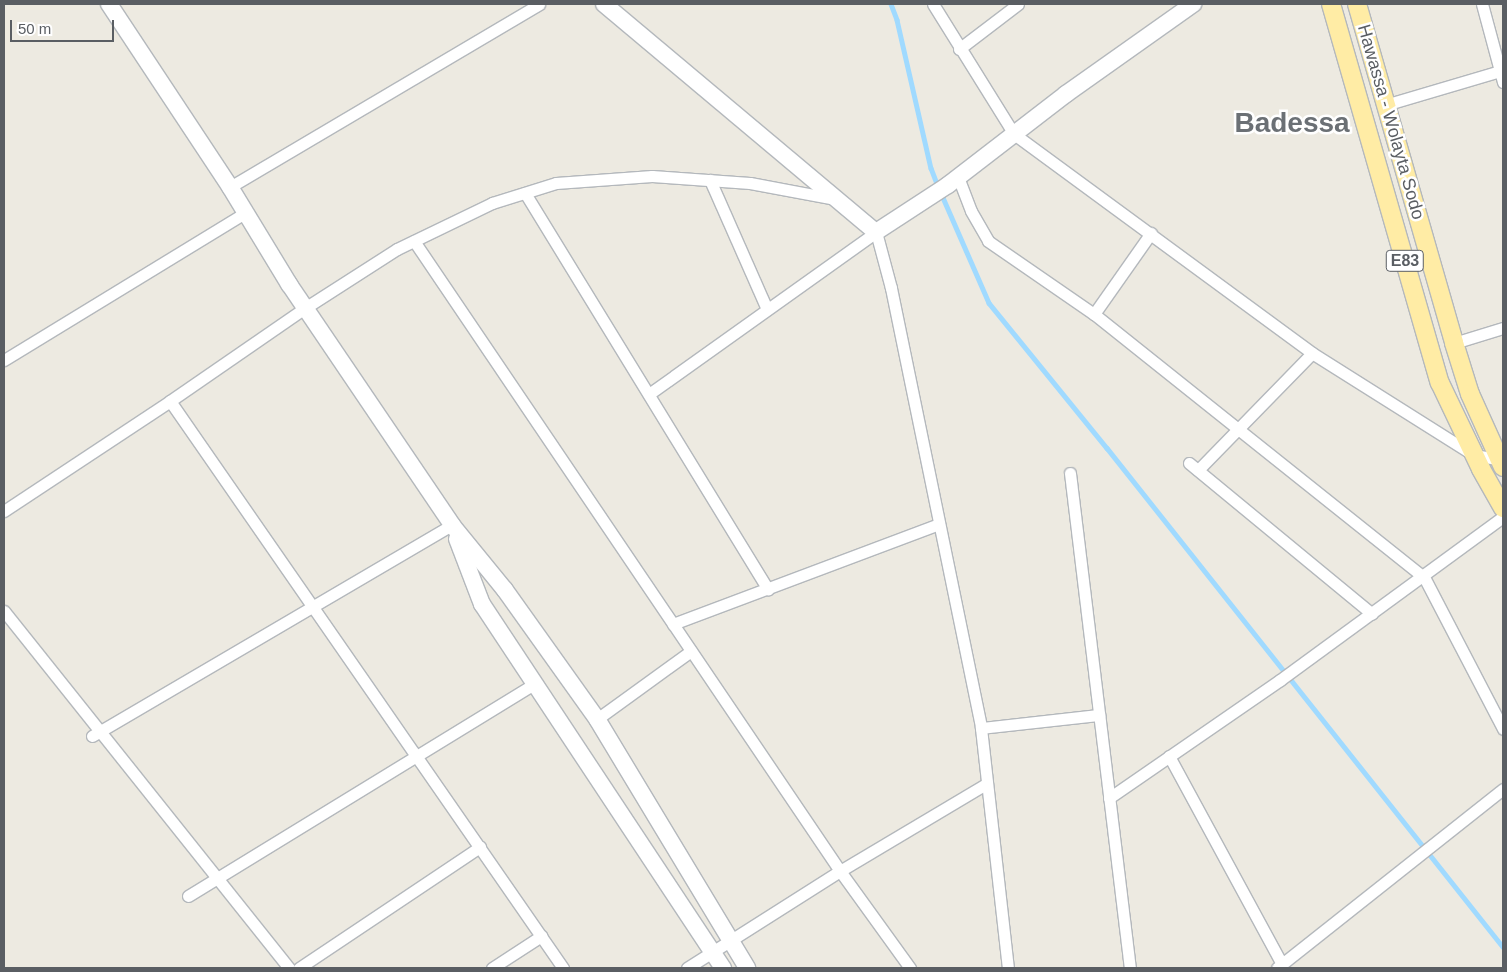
<!DOCTYPE html>
<style>
body{margin:0}
#map{position:relative;width:1507px;height:972px;overflow:hidden;background:#edeae1;font-family:Arial,sans-serif}
div>[style]{position:absolute}
.stream>*{height:4.5px;margin:-2.25px;padding:0 2.25px;transform-origin:2.25px;border-radius:2.25px;background:#a0daff}
.roads{filter:drop-shadow(1px 0 #b4b8bc) drop-shadow(-1px 0 #b4b8bc) drop-shadow(0 1px #b4b8bc) drop-shadow(0 -1px #b4b8bc)}
.street>*{height:11px;margin:-5.5px;padding:0 5.5px;transform-origin:5.5px;border-radius:5.5px;background:#fff}
.secondary>*{height:16px;margin:-8px;padding:0 8px;transform-origin:8px;border-radius:8px;background:#fff}
.primary>*{height:18px;margin:-9px;padding:0 9px;transform-origin:9px;border-radius:9px;background:#ffeca5}
span{translate:-50% -50%;white-space:nowrap;text-align:center;line-height:1.15;-webkit-text-stroke:5px #fff;paint-order:stroke}
.shield-label span{padding:1px 4px;background:#fff;border:1px solid;border-radius:4px;-webkit-text-stroke-width:0}
.shield-label{font-size:16px;color:#5a5e63;font-weight:700}
.street-label{font-size:18px;color:#5a5e63}
.town-label{font-size:28px;color:#6b7075;font-weight:700}
.frame{position:absolute;inset:0;border:5px solid #5a5e63;pointer-events:none}
.scale{position:absolute;left:10px;top:20px;width:104px;height:22px;box-sizing:border-box;border:2px solid #5a5e63;border-top:0;padding-left:6px;font-size:15px;line-height:18px;white-space:nowrap;color:#5a5e63;-webkit-text-stroke:4px #fff;paint-order:stroke}
</style>
<div id="map">
<div class="stream">
<div style="left:891px;top:4px;width:17px;rotate:69deg"></div>
<div style="left:897px;top:20px;width:152px;rotate:77.1deg"></div>
<div style="left:931px;top:168px;width:19px;rotate:69deg"></div>
<div style="left:941px;top:193px;width:120px;rotate:66.4deg"></div>
<div style="left:989px;top:303px;width:187px;rotate:50.9deg"></div>
<div style="left:1107px;top:448px;width:637px;rotate:51.56deg"></div>
</div>
<div class="roads">
<div class="street">
<div style="left:933px;top:4px;width:153px;rotate:58.1deg"></div>
<div style="left:1014px;top:134px;width:370px;rotate:36.3deg"></div>
<div style="left:1312px;top:353px;width:191px;rotate:32.2deg"></div>
<div style="left:1474px;top:455px;width:29px;rotate:10deg"></div>
<div style="left:1482px;top:4px;width:81px;rotate:74.9deg"></div>
<div style="left:959px;top:49px;width:74px;rotate:-37.3deg"></div>
<div style="left:1385px;top:105px;width:120px;rotate:-16.5deg"></div>
<div style="left:958px;top:177px;width:36px;rotate:69deg"></div>
<div style="left:971px;top:211px;width:34px;rotate:60deg"></div>
<div style="left:988px;top:241px;width:129px;rotate:34.6deg"></div>
<div style="left:1094px;top:314px;width:422px;rotate:38.6deg"></div>
<div style="left:1424px;top:577px;width:171px;rotate:62.5deg"></div>
<div style="left:710px;top:180px;width:141px;rotate:66.2deg"></div>
<div style="left:230px;top:187px;width:359px;rotate:-30.6deg"></div>
<div style="left:525px;top:193px;width:465px;rotate:58.5deg"></div>
<div style="left:414px;top:241px;width:761px;rotate:55.93deg"></div>
<div style="left:840px;top:871px;width:120px;rotate:54.2deg"></div>
<div style="left:1094px;top:314px;width:99px;rotate:-54.9deg"></div>
<div style="left:1454px;top:343px;width:51px;rotate:-17deg"></div>
<div style="left:4px;top:360px;width:284px;rotate:-31.4deg"></div>
<div style="left:649px;top:394px;width:279px;rotate:-35.5deg"></div>
<div style="left:876px;top:232px;width:58px;rotate:75deg"></div>
<div style="left:891px;top:288px;width:449px;rotate:78.4deg"></div>
<div style="left:981px;top:728px;width:242px;rotate:83.6deg"></div>
<div style="left:170px;top:401px;width:690px;rotate:55.27deg"></div>
<div style="left:1189px;top:463px;width:237px;rotate:39.5deg"></div>
<div style="left:1198px;top:470px;width:163px;rotate:-45.7deg"></div>
<div style="left:1070px;top:473px;width:499px;rotate:83.1deg"></div>
<div style="left:4px;top:511px;width:199px;rotate:-33.5deg"></div>
<div style="left:170px;top:401px;width:164px;rotate:-34.6deg"></div>
<div style="left:305px;top:308px;width:109px;rotate:-32.7deg"></div>
<div style="left:397px;top:249px;width:106px;rotate:-25.8deg"></div>
<div style="left:492px;top:203px;width:67px;rotate:-17.4deg"></div>
<div style="left:556px;top:183px;width:96px;rotate:-4.2deg"></div>
<div style="left:652px;top:176px;width:98px;rotate:4.1deg"></div>
<div style="left:750px;top:183px;width:86px;rotate:10.7deg"></div>
<div style="left:4px;top:611px;width:457px;rotate:51.4deg"></div>
<div style="left:673px;top:624px;width:284px;rotate:-20.6deg"></div>
<div style="left:597px;top:719px;width:116px;rotate:-35.9deg"></div>
<div style="left:981px;top:728px;width:119px;rotate:-6.3deg"></div>
<div style="left:92px;top:736px;width:417px;rotate:-30.4deg"></div>
<div style="left:1169px;top:756px;width:237px;rotate:61.5deg"></div>
<div style="left:1109px;top:798px;width:208px;rotate:-34.6deg"></div>
<div style="left:1280px;top:680px;width:276px;rotate:-36.2deg"></div>
<div style="left:188px;top:896px;width:407px;rotate:-31.5deg"></div>
<div style="left:299px;top:968px;width:218px;rotate:-33.8deg"></div>
<div style="left:492px;top:968px;width:59px;rotate:-33.1deg"></div>
<div style="left:687px;top:968px;width:181px;rotate:-32.4deg"></div>
<div style="left:840px;top:871px;width:170px;rotate:-30.8deg"></div>
<div style="left:1277px;top:968px;width:288px;rotate:-38.4deg"></div>
</div>
<div class="secondary">
<div style="left:109px;top:4px;width:219px;rotate:56.5deg"></div>
<div style="left:230px;top:187px;width:114px;rotate:58.7deg"></div>
<div style="left:289px;top:284px;width:291px;rotate:55.9deg"></div>
<div style="left:452px;top:525px;width:84px;rotate:50.8deg"></div>
<div style="left:505px;top:590px;width:158px;rotate:54.5deg"></div>
<div style="left:597px;top:719px;width:291px;rotate:58.9deg"></div>
<div style="left:604px;top:4px;width:355px;rotate:40deg"></div>
<div style="left:876px;top:232px;width:86px;rotate:-33.1deg"></div>
<div style="left:948px;top:185px;width:149px;rotate:-37.6deg"></div>
<div style="left:1066px;top:94px;width:156px;rotate:-35.3deg"></div>
<div style="left:457px;top:539px;width:70px;rotate:69deg"></div>
<div style="left:482px;top:604px;width:437px;rotate:56.5deg"></div>
</div>
<div class="primary">
<div style="left:1331px;top:4px;width:394px;rotate:74deg"></div>
<div style="left:1440px;top:383px;width:95px;rotate:64.5deg"></div>
<div style="left:1481px;top:469px;width:45px;rotate:60.6deg"></div>
<div style="left:1357px;top:4px;width:353px;rotate:74deg"></div>
<div style="left:1454px;top:343px;width:53px;rotate:72.6deg"></div>
<div style="left:1470px;top:394px;width:80px;rotate:65.7deg"></div>
</div>
</div>
<div class="shield-label">
<span style="left:1405px;top:261px">E83</span>
</div>
<div class="street-label">
<span style="left:1391px;top:122px;rotate:74deg">Hawassa - Wolayta Sodo</span>
</div>
<div class="town-label">
<span style="left:1292px;top:123px">Badessa</span>
</div>
<div class="frame"></div>
<div class="scale">50 m</div>
</div>
